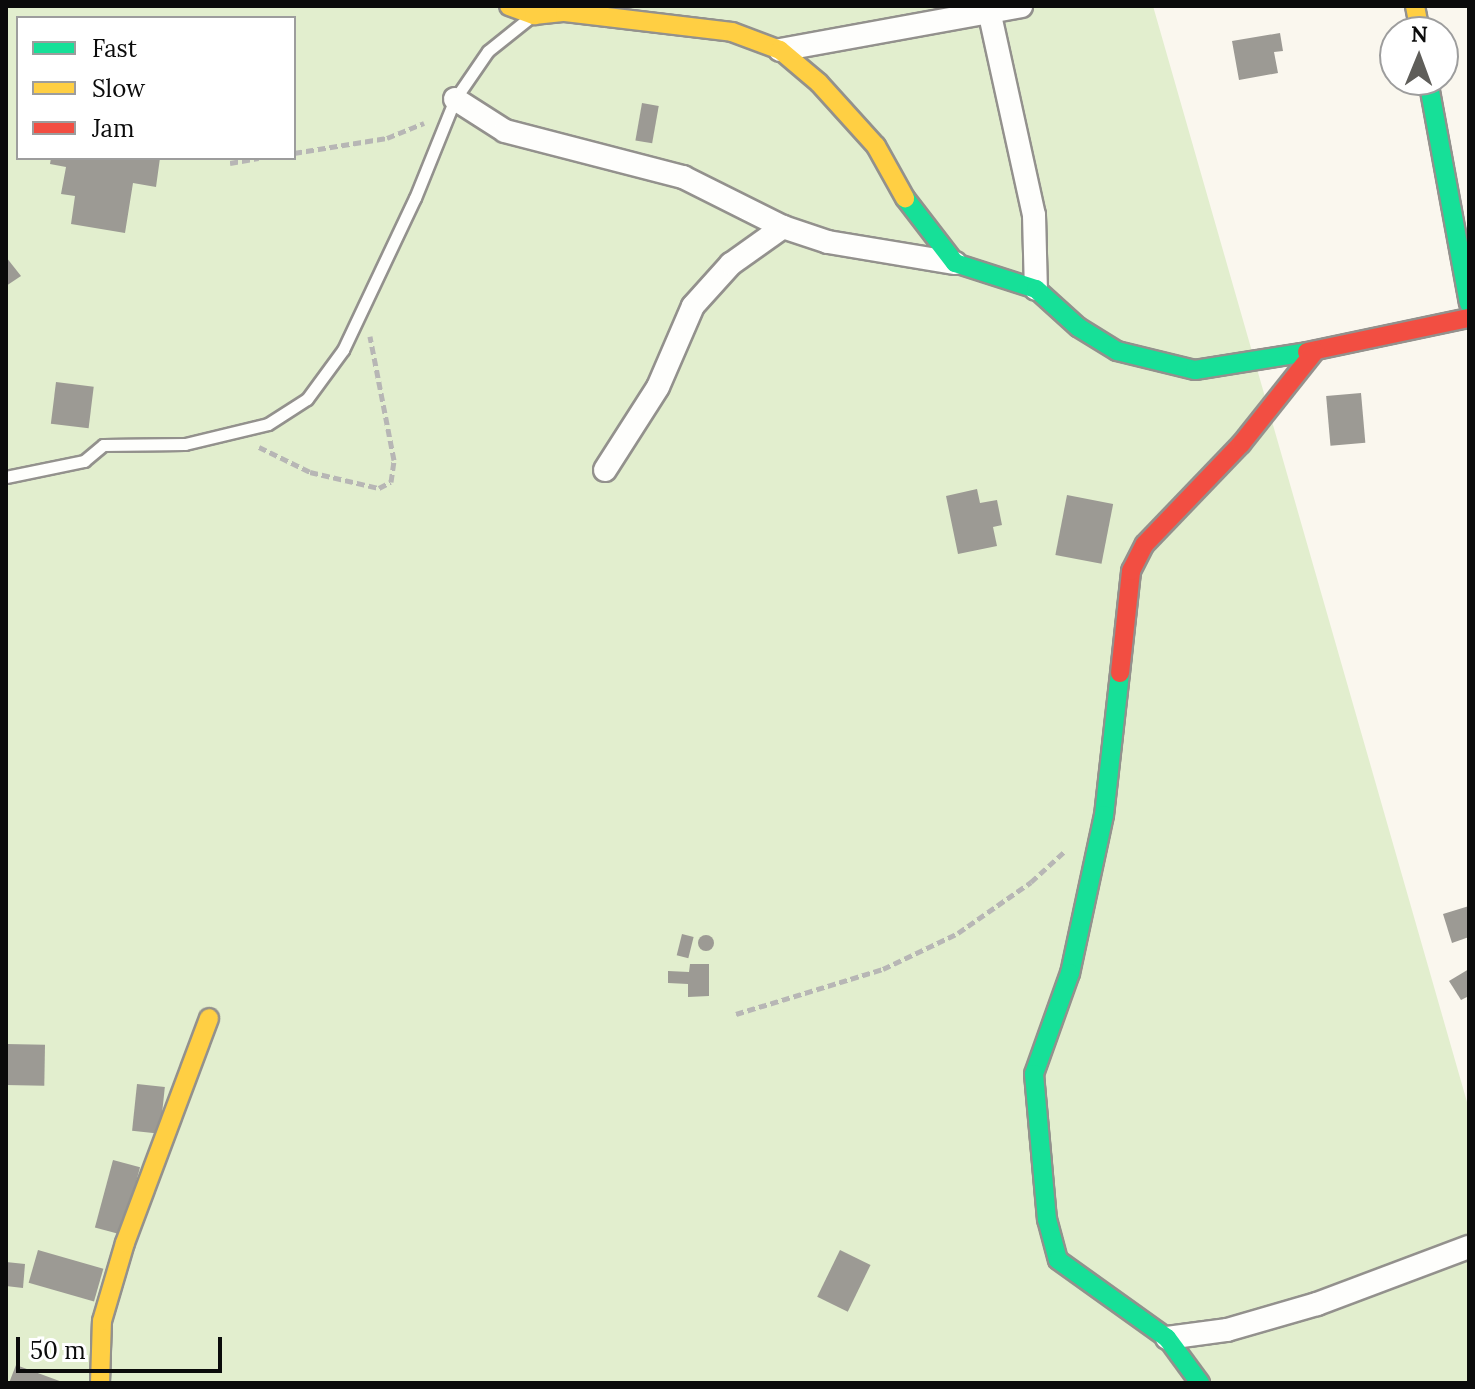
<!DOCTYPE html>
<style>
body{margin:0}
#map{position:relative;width:1475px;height:1389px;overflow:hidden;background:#faf7ee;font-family:Lora,serif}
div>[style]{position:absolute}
.green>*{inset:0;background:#e2eece}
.building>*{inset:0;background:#9c9a94;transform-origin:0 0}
.round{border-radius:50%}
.path>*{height:5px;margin-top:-2.5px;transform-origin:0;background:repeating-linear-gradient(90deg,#b7b6b5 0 8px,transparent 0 12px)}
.roads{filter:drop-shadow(2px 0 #93918d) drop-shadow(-2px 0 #93918d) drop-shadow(0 2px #93918d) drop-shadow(0 -2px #93918d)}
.lane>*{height:11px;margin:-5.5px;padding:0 5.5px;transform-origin:5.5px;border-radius:5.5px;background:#fefefc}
.street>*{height:22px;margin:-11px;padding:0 11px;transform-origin:11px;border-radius:11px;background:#fefefc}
.fast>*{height:18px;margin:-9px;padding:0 9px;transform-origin:9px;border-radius:9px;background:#16e098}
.slow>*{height:18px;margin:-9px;padding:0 9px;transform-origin:9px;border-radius:9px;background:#ffcf43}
.jam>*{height:18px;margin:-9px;padding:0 9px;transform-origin:9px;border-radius:9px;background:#f24e42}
span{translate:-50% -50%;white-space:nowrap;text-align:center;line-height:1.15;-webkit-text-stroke:8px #fff;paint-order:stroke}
.frame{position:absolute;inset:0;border:8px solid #0b0b0b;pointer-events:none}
.legend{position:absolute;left:16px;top:16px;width:280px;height:144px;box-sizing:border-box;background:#fff;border:2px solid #9d9d9d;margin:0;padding:10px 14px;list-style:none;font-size:24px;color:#0b0b0b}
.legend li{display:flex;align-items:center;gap:16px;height:40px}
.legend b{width:40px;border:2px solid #9d9d9d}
.north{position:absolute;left:1379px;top:16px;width:80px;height:80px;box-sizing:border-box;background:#fff;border:2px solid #9d9d9d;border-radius:50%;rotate:1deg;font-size:22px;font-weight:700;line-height:32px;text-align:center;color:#0b0b0b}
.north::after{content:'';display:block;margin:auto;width:28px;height:36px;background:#5f5e5a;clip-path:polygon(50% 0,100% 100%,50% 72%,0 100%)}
.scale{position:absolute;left:16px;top:1337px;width:206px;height:36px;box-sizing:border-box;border:4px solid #0b0b0b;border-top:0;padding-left:10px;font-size:24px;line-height:28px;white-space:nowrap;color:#0b0b0b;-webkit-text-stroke:6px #fff;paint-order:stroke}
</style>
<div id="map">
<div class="green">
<div style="clip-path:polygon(evenodd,6px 6px,1153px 6px,1469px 1109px,1469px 1383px,6px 1383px,6px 6px,18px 18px,294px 18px,294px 158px,18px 158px,18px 18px)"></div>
</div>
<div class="building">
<div style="clip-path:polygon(1280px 33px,1283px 51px,1274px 52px,1278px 73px,1239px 80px,1232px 41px)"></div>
<div style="left:642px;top:103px;width:17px;height:38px;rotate:10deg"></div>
<div style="clip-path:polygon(51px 158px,160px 158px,156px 187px,133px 183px,125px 233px,71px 224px,75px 196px,61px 194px,66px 167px,50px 164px)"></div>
<div style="clip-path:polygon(6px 257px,21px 276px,6px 286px)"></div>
<div style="left:56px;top:382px;width:38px;height:42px;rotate:7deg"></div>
<div style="left:1361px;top:393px;width:50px;height:35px;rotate:85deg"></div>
<div style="clip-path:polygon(977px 489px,980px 503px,997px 500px,1002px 525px,993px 527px,997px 546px,958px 554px,946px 496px)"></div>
<div style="left:1067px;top:495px;width:47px;height:61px;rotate:11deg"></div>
<div style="clip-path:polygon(1469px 906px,1469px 937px,1452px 943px,1443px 914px)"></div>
<div style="left:682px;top:934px;width:12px;height:22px;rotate:14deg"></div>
<div class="round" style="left:698px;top:935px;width:16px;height:16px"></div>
<div style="clip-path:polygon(690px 964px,709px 964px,709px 996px,688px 997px,688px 984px,668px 983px,668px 971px,689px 972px)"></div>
<div style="clip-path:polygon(1469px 969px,1469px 996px,1461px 1000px,1449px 981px)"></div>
<div style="left:6px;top:1044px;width:39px;height:41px;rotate:1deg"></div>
<div style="left:137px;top:1084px;width:28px;height:47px;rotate:6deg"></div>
<div style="left:113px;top:1160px;width:28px;height:70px;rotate:15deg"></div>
<div style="left:38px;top:1250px;width:68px;height:34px;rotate:16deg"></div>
<div style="left:840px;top:1250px;width:34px;height:52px;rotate:26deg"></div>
<div style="clip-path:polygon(6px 1262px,25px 1264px,23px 1288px,6px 1286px)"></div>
<div style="clip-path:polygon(16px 1365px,65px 1383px,9px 1383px)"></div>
</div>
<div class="path">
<div style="left:294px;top:153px;width:94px;rotate:-9.2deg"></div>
<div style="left:387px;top:138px;width:40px;rotate:-22deg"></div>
<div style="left:230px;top:163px;width:29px;rotate:-10deg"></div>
<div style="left:259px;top:447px;width:57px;rotate:26.1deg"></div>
<div style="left:310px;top:472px;width:71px;rotate:13.1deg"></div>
<div style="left:379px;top:488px;width:13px;rotate:-27deg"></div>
<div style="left:391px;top:482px;width:22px;rotate:-82deg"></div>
<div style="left:394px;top:460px;width:126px;rotate:-101deg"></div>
<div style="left:736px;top:1014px;width:154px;rotate:-17deg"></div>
<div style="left:883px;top:969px;width:83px;rotate:-25.6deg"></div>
<div style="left:958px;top:933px;width:89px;rotate:-34.9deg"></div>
<div style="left:1031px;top:882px;width:46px;rotate:-42.4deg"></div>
</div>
<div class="roads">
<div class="lane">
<div style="left:6px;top:477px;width:80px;rotate:-11.6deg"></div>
<div style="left:84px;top:461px;width:25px;rotate:-40deg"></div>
<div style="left:103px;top:445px;width:82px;rotate:-0.7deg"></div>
<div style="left:185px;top:444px;width:85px;rotate:-13.5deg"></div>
<div style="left:268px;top:424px;width:46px;rotate:-32.7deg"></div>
<div style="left:307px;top:399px;width:61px;rotate:-53.7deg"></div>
<div style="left:343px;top:350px;width:168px;rotate:-64.7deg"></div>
<div style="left:415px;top:198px;width:107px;rotate:-68deg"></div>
<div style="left:455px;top:99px;width:58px;rotate:-55.5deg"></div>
<div style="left:488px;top:51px;width:51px;rotate:-38.7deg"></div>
</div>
<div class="street">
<div style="left:988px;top:6px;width:214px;rotate:77.6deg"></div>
<div style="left:1034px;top:215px;width:74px;rotate:88.5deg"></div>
<div style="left:780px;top:50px;width:245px;rotate:-10.3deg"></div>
<div style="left:455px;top:99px;width:59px;rotate:32.6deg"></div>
<div style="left:505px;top:131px;width:184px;rotate:14.5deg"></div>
<div style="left:683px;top:177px;width:112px;rotate:26.6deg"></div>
<div style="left:783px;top:227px;width:47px;rotate:18.4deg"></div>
<div style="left:828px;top:242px;width:129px;rotate:9.4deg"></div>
<div style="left:605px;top:470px;width:98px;rotate:-57.4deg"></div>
<div style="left:658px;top:387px;width:88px;rotate:-66.6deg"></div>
<div style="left:693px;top:306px;width:57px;rotate:-47.9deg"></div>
<div style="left:731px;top:264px;width:64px;rotate:-35.4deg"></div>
<div style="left:1167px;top:1338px;width:61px;rotate:-7.6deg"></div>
<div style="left:1227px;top:1330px;width:94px;rotate:-16.1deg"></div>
<div style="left:1317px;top:1304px;width:162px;rotate:-20.6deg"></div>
</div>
<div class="fast">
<div style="left:1428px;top:80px;width:227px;rotate:79.6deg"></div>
<div style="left:905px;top:198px;width:82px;rotate:52.4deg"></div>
<div style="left:955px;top:263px;width:85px;rotate:17.8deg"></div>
<div style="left:1036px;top:289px;width:57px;rotate:42.1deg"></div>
<div style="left:1078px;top:327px;width:46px;rotate:31.6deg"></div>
<div style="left:1117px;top:351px;width:80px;rotate:13.7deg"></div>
<div style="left:1195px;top:370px;width:113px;rotate:-9.1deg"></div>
<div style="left:1120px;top:673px;width:143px;rotate:96.4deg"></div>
<div style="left:1104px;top:815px;width:162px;rotate:102.1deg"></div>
<div style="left:1070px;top:973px;width:107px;rotate:109.6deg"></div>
<div style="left:1034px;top:1074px;width:146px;rotate:84.9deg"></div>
<div style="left:1047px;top:1219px;width:42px;rotate:75deg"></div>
<div style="left:1058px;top:1260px;width:134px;rotate:35.6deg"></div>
<div style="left:1167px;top:1338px;width:56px;rotate:53.7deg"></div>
</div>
<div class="slow">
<div style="left:509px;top:6px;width:27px;rotate:20deg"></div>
<div style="left:534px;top:15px;width:31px;rotate:-6deg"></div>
<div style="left:565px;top:12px;width:168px;rotate:6.8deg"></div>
<div style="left:732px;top:32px;width:51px;rotate:20.6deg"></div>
<div style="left:780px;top:50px;width:51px;rotate:40.2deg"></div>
<div style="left:819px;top:83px;width:85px;rotate:47.9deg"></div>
<div style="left:876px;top:146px;width:60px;rotate:60.9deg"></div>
<div style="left:1415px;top:6px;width:26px;rotate:79deg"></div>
<div style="left:100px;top:1383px;width:62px;rotate:-88.2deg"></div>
<div style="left:102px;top:1321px;width:81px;rotate:-73.6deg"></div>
<div style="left:125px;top:1243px;width:240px;rotate:-69.5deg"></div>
</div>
<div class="jam">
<div style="left:1307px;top:352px;width:166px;rotate:-11.9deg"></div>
<div style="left:1120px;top:673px;width:103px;rotate:-83.8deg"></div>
<div style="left:1131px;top:571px;width:30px;rotate:-63deg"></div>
<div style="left:1145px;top:544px;width:139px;rotate:-46.2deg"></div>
<div style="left:1241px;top:444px;width:119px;rotate:-51.5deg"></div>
</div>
</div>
<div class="frame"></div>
<ul class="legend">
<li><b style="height:10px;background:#16e098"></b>Fast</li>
<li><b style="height:10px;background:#ffcf43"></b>Slow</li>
<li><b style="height:10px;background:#f24e42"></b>Jam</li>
</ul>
<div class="north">N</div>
<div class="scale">50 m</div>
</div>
